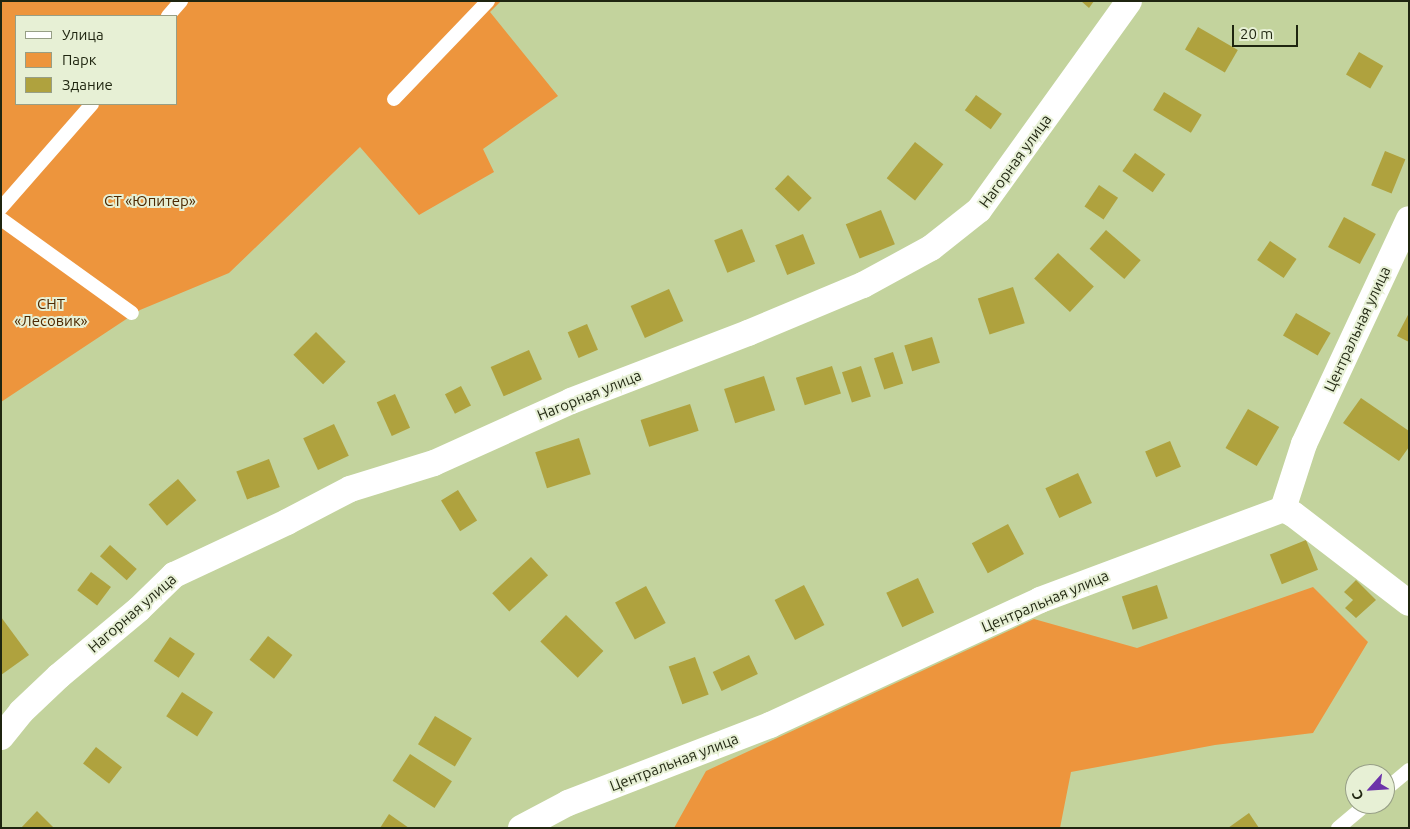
<!DOCTYPE html>
<meta charset="utf-8">
<style>
body{margin:0}
#map{position:relative;width:1410px;height:829px;overflow:hidden;background:#c3d39d;font-family:Ubuntu,sans-serif}
div>[style]{position:absolute}
.green>*{inset:0;background:#ed953d}
.building>*{inset:0;background:#afa23e;transform-origin:0 0}
.service>*{height:14px;margin:-7px;padding:0 7px;transform-origin:7px;border-radius:7px;background:#fff}
.minor>*{height:26px;margin:-13px;padding:0 13px;transform-origin:13px;border-radius:13px;background:#fff}
span{translate:-50% -50%;white-space:nowrap;text-align:center;line-height:1.15;-webkit-text-stroke:4px #e7f0d5;paint-order:stroke}
.street-label{font-size:15px;color:#1f2510}
.park-label{font-size:15px;color:#4d2902}
.frame{position:absolute;inset:0;border:2px solid #1f2510;pointer-events:none}
.legend{position:absolute;left:15px;top:15px;width:162px;height:90px;box-sizing:border-box;background:#e7f0d5;border:1px solid #979f86;margin:0;padding:6px 9px;list-style:none;font-size:15px;color:#1f2510}
.legend li{display:flex;align-items:center;gap:10px;height:25px}
.legend b{width:25px;border:1px solid #979f86}
.north{position:absolute;left:1345px;top:764px;width:50px;height:50px;box-sizing:border-box;background:#e7f0d5;border:1px solid #979f86;border-radius:50%;rotate:244deg;font-size:14px;font-weight:700;line-height:20px;text-align:center;color:#1f2510}
.north::after{content:'';display:block;margin:auto;width:18px;height:22px;background:#6c33a9;clip-path:polygon(50% 0,100% 100%,50% 72%,0 100%)}
.scale{position:absolute;left:1232px;top:25px;width:66px;height:22px;box-sizing:border-box;border:2px solid #1f2510;border-top:0;padding-left:6px;font-size:15px;line-height:18px;white-space:nowrap;color:#1f2510;-webkit-text-stroke:4px #e7f0d5;paint-order:stroke}
</style>
<div id="map">
<div class="green">
<div style="clip-path:polygon(evenodd,1px 1px,501px 1px,490px 12px,558px 96px,483px 149px,494px 172px,419px 215px,360px 147px,229px 273px,140px 310px,1px 402px,1px 1px,16px 16px,176px 16px,176px 104px,16px 104px,16px 16px)"></div>
<div style="clip-path:polygon(1313px 587px,1368px 642px,1313px 733px,1215px 745px,1071px 772px,1060px 828px,674px 828px,706px 771px,1034px 619px,1137px 648px)"></div>
</div>
<div class="building">
<div style="clip-path:polygon(1081px 1px,1094px 1px,1089px 8px)"></div>
<div style="left:1198px;top:27px;width:46px;height:26px;rotate:30deg"></div>
<div style="left:1359px;top:52px;width:28px;height:26px;rotate:30deg"></div>
<div style="left:1164px;top:92px;width:44px;height:21px;rotate:31deg"></div>
<div style="left:976px;top:95px;width:32px;height:19px;rotate:36deg"></div>
<div style="left:915px;top:142px;width:36px;height:46px;rotate:38deg"></div>
<div style="left:1385px;top:151px;width:22px;height:37px;rotate:22deg"></div>
<div style="left:1135px;top:153px;width:37px;height:22px;rotate:35deg"></div>
<div style="left:788px;top:175px;width:33px;height:19px;rotate:44deg"></div>
<div style="left:1099px;top:185px;width:23px;height:26px;rotate:34deg"></div>
<div style="left:881px;top:210px;width:37px;height:38px;rotate:68deg"></div>
<div style="left:1344px;top:217px;width:36px;height:34px;rotate:28deg"></div>
<div style="left:742px;top:229px;width:35px;height:30px;rotate:68deg"></div>
<div style="left:1106px;top:230px;width:46px;height:25px;rotate:41deg"></div>
<div style="left:803px;top:234px;width:32px;height:30px;rotate:68deg"></div>
<div style="left:1270px;top:241px;width:32px;height:23px;rotate:34deg"></div>
<div style="left:1058px;top:253px;width:49px;height:35px;rotate:43deg"></div>
<div style="left:1013px;top:287px;width:38px;height:37px;rotate:72deg"></div>
<div style="left:669px;top:289px;width:35px;height:42px;rotate:66deg"></div>
<div style="left:1296px;top:313px;width:40px;height:26px;rotate:30deg"></div>
<div style="clip-path:polygon(1409px 313px,1409px 342px,1397px 336px)"></div>
<div style="left:587px;top:324px;width:28px;height:21px;rotate:67deg"></div>
<div style="left:316px;top:332px;width:42px;height:32px;rotate:45deg"></div>
<div style="left:932px;top:337px;width:27px;height:29px;rotate:73deg"></div>
<div style="left:529px;top:350px;width:32px;height:42px;rotate:66deg"></div>
<div style="left:893px;top:352px;width:33px;height:20px;rotate:72deg"></div>
<div style="left:832px;top:366px;width:29px;height:38px;rotate:72deg"></div>
<div style="left:861px;top:366px;width:32px;height:20px;rotate:72deg"></div>
<div style="left:764px;top:376px;width:36px;height:42px;rotate:72deg"></div>
<div style="left:461px;top:386px;width:22px;height:18px;rotate:63deg"></div>
<div style="left:395px;top:394px;width:37px;height:20px;rotate:66deg"></div>
<div style="clip-path:polygon(1361px 398px,1409px 431px,1409px 447px,1399px 461px,1343px 423px)"></div>
<div style="left:690px;top:404px;width:28px;height:52px;rotate:72deg"></div>
<div style="left:1248px;top:409px;width:36px;height:45px;rotate:30deg"></div>
<div style="left:334px;top:424px;width:35px;height:34px;rotate:65deg"></div>
<div style="left:579px;top:438px;width:38px;height:46px;rotate:72deg"></div>
<div style="left:1170px;top:441px;width:28px;height:27px;rotate:67deg"></div>
<div style="left:269px;top:459px;width:30px;height:35px;rotate:69deg"></div>
<div style="left:1078px;top:473px;width:33px;height:36px;rotate:65deg"></div>
<div style="left:178px;top:479px;width:28px;height:39px;rotate:49deg"></div>
<div style="left:458px;top:490px;width:36px;height:20px;rotate:58deg"></div>
<div style="left:1008px;top:524px;width:34px;height:41px;rotate:62deg"></div>
<div style="left:1306px;top:540px;width:32px;height:39px;rotate:68deg"></div>
<div style="left:110px;top:545px;width:36px;height:15px;rotate:42deg"></div>
<div style="left:531px;top:557px;width:25px;height:53px;rotate:47deg"></div>
<div style="left:91px;top:572px;width:25px;height:23px;rotate:37deg"></div>
<div style="left:918px;top:578px;width:38px;height:35px;rotate:65deg"></div>
<div style="clip-path:polygon(1356px 580px,1376px 600px,1356px 618px,1345px 608px,1353px 600px,1344px 592px)"></div>
<div style="left:804px;top:585px;width:45px;height:33px;rotate:63deg"></div>
<div style="left:1157px;top:585px;width:35px;height:37px;rotate:72deg"></div>
<div style="left:646px;top:586px;width:42px;height:35px;rotate:62deg"></div>
<div style="left:566px;top:615px;width:52px;height:37px;rotate:44deg"></div>
<div style="clip-path:polygon(1px 617px,29px 655px,1px 675px)"></div>
<div style="left:268px;top:636px;width:31px;height:30px;rotate:38deg"></div>
<div style="left:170px;top:637px;width:30px;height:29px;rotate:34deg"></div>
<div style="left:749px;top:655px;width:21px;height:40px;rotate:65deg"></div>
<div style="left:695px;top:657px;width:40px;height:28px;rotate:70deg"></div>
<div style="left:182px;top:692px;width:37px;height:29px;rotate:33deg"></div>
<div style="left:435px;top:716px;width:43px;height:33px;rotate:31deg"></div>
<div style="left:96px;top:747px;width:33px;height:21px;rotate:38deg"></div>
<div style="left:410px;top:754px;width:50px;height:32px;rotate:33deg"></div>
<div style="clip-path:polygon(37px 811px,54px 828px,21px 828px)"></div>
<div style="clip-path:polygon(1249px 813px,1259px 828px,1228px 828px)"></div>
<div style="clip-path:polygon(389px 814px,409px 828px,380px 828px)"></div>
</div>
<div class="service">
<div style="left:168px;top:16px;width:20px;rotate:-49deg"></div>
<div style="left:394px;top:99px;width:136px;rotate:-46.2deg"></div>
<div style="left:1px;top:208px;width:138px;rotate:-48.8deg"></div>
<div style="left:1px;top:219px;width:161px;rotate:35.7deg"></div>
<div style="left:1385px;top:790px;width:31px;rotate:-40deg"></div>
<div style="left:1338px;top:828px;width:38px;rotate:-40deg"></div>
</div>
<div class="minor">
<div style="left:1283px;top:509px;width:11px;rotate:27deg"></div>
<div style="left:1293px;top:514px;width:146px;rotate:37.5deg"></div>
<div style="left:1px;top:737px;width:32px;rotate:-51deg"></div>
<div style="left:21px;top:712px;width:52px;rotate:-43.5deg"></div>
<div style="left:59px;top:676px;width:104px;rotate:-39.9deg"></div>
<div style="left:139px;top:609px;width:49px;rotate:-44.2deg"></div>
<div style="left:174px;top:575px;width:125px;rotate:-25.1deg"></div>
<div style="left:287px;top:522px;width:71px;rotate:-27.6deg"></div>
<div style="left:350px;top:489px;width:88px;rotate:-17.2deg"></div>
<div style="left:434px;top:463px;width:150px;rotate:-24.3deg"></div>
<div style="left:571px;top:401px;width:190px;rotate:-21deg"></div>
<div style="left:748px;top:333px;width:125px;rotate:-22.7deg"></div>
<div style="left:863px;top:285px;width:77px;rotate:-28.6deg"></div>
<div style="left:931px;top:248px;width:61px;rotate:-38.4deg"></div>
<div style="left:979px;top:210px;width:257px;rotate:-54.3deg"></div>
<div style="left:521px;top:828px;width:53px;rotate:-28deg"></div>
<div style="left:568px;top:803px;width:217px;rotate:-21.1deg"></div>
<div style="left:770px;top:725px;width:298px;rotate:-24.8deg"></div>
<div style="left:1040px;top:600px;width:259px;rotate:-20.5deg"></div>
<div style="left:1283px;top:509px;width:68px;rotate:-72.1deg"></div>
<div style="left:1304px;top:444px;width:248px;rotate:-65deg"></div>
</div>
<div class="street-label">
<span style="left:1015px;top:161px;rotate:-54deg">Нагорная улица</span>
<span style="left:1357px;top:329px;rotate:-65deg">Центральная улица</span>
<span style="left:589px;top:395px;rotate:-22deg">Нагорная улица</span>
<span style="left:1045px;top:601px;rotate:-23deg">Центральная улица</span>
<span style="left:132px;top:613px;rotate:-41deg">Нагорная улица</span>
<span style="left:674px;top:762px;rotate:-21deg">Центральная улица</span>
</div>
<div class="park-label">
<span style="left:150px;top:201px">СТ «Юпитер»</span>
<span style="left:51px;top:312px">СНТ<br>«Лесовик»</span>
</div>
<div class="frame"></div>
<ul class="legend">
<li><b style="height:6px;background:#fff"></b>Улица</li>
<li><b style="height:14px;background:#ed953d"></b>Парк</li>
<li><b style="height:14px;background:#afa23e"></b>Здание</li>
</ul>
<div class="north">С</div>
<div class="scale">20 m</div>
</div>
